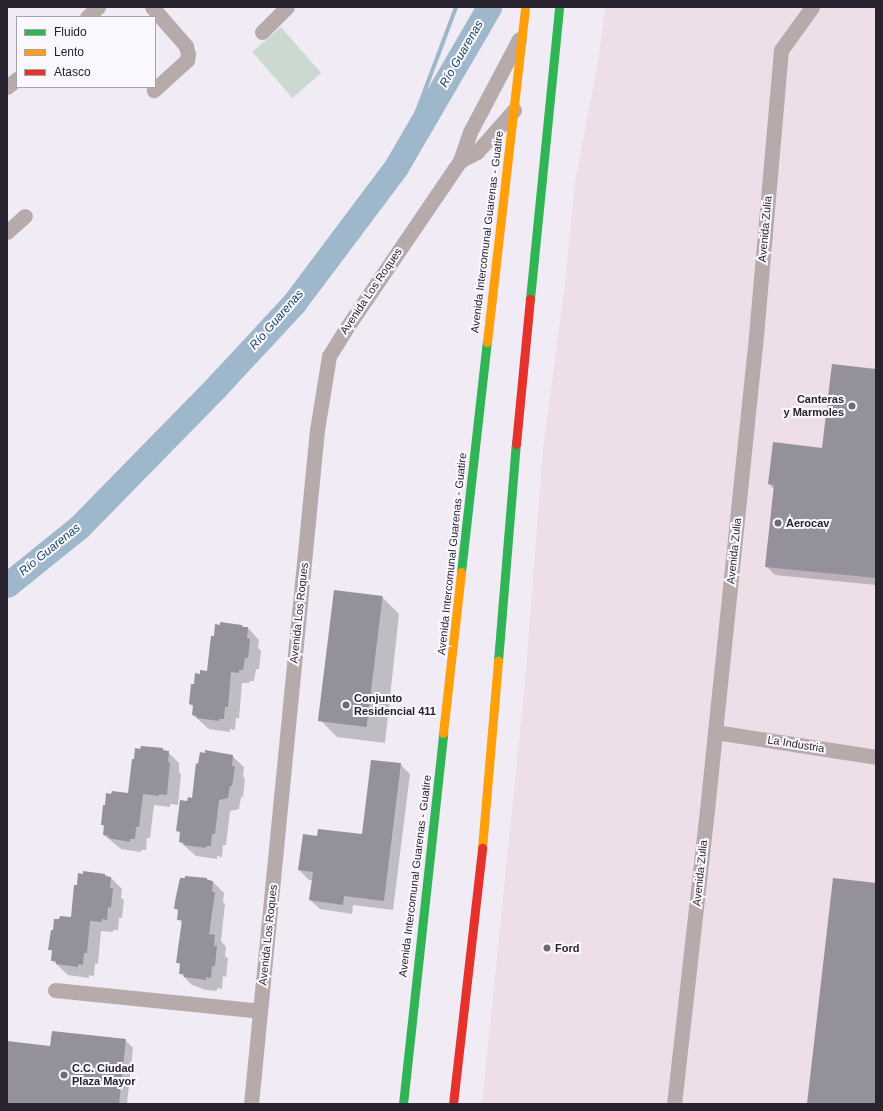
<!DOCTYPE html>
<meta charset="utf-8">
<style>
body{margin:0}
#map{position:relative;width:883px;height:1111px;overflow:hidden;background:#f1ebf6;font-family:Arial,sans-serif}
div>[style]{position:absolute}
.industrial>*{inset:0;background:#eedee8}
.green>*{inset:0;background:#cbd9d1;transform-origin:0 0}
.shadow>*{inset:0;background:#0003}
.stream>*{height:4px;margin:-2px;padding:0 2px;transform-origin:2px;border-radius:2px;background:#9eb7cb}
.river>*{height:25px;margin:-12.5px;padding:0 12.5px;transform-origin:12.5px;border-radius:12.5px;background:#9eb7cb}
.building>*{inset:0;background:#95919c;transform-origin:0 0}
.street>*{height:15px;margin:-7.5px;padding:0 7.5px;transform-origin:7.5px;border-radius:7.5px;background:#b6abaa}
.fast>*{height:9px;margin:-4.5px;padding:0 4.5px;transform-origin:4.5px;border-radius:4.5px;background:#30b455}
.slow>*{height:9px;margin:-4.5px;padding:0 4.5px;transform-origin:4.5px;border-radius:4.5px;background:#ff9f0a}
.jam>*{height:9px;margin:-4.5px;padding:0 4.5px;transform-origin:4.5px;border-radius:4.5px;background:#e5322d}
.dots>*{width:11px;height:11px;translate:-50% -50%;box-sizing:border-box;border:2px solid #faf7fe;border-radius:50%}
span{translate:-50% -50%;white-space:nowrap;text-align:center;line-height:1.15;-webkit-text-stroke:4px #faf7fe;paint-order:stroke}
.street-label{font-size:11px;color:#29232f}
.poi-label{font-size:11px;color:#29232f;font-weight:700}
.right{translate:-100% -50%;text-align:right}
.left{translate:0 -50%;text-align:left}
.water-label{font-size:12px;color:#154760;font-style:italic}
.frame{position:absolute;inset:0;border:8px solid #29232f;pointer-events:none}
.legend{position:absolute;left:16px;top:16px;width:140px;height:72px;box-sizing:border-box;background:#faf7fe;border:1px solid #a6a2ab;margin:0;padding:5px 7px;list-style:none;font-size:12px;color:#29232f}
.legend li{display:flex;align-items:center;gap:8px;height:20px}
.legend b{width:20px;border:1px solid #a6a2ab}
</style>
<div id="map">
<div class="industrial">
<div style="clip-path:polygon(605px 7px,876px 7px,876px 1104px,482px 1104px,525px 683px,543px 449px,565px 284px,575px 182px,598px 62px)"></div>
</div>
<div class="green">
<div style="left:281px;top:27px;width:61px;height:38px;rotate:49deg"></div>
</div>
<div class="shadow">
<div style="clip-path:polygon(876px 370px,876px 585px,775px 575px,766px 566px,774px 489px,769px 484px,823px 449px)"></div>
<div style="clip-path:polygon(382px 597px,399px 614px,385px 743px,337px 737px,320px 720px)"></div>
<div style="clip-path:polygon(242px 626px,248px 628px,259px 640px,258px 648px,261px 651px,259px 669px,256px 669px,254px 681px,250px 681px,249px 683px,242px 683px,239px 718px,236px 718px,235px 730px,230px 729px,230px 732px,209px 729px,193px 715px,194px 707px,190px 704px,195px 686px,201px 675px,208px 672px,214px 637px)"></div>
<div style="clip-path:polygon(165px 752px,168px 752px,179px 763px,179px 772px,181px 774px,178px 805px,170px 804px,170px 807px,154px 805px,150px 838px,147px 838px,146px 850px,141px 850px,141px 852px,121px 849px,104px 835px,105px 828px,102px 824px)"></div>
<div style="clip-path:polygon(232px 756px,244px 767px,243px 776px,245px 779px,243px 797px,241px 797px,239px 809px,230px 811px,226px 845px,223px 845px,222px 857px,217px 856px,217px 859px,196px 856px,180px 842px,181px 834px,178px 831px,188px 802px,193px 799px)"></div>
<div style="clip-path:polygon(400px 764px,410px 774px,393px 910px,353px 905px,352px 914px,320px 909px,310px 900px,313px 880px,309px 880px,299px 870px,318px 837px,363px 835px)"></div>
<div style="clip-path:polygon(105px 875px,111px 878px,122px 889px,121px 898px,124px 900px,122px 918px,119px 918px,118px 930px,113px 930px,113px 932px,101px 931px,98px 964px,95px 963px,94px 976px,89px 975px,89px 978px,68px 975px,52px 960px,53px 953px,50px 949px)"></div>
<div style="clip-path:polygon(207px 879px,213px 882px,224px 893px,223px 902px,225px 904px,221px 941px,226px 947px,225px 956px,228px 958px,226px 977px,223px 976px,222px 989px,217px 988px,217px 991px,206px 990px,192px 985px,180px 973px,181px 966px,177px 962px,183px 924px,178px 919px,179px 912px,175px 908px)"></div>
<div style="clip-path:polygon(125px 1040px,133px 1048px,127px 1104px,7px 1104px,7px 1042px,51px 1047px)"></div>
</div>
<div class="stream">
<div style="left:396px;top:167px;width:171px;rotate:-69.4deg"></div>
</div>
<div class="river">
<div style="left:7px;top:585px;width:92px;rotate:-38.9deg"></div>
<div style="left:79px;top:527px;width:196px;rotate:-45.6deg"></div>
<div style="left:216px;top:387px;width:115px;rotate:-47.1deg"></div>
<div style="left:294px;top:303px;width:170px;rotate:-53.1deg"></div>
<div style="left:396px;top:167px;width:185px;rotate:-59.8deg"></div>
</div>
<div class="building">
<div style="clip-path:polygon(832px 364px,876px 369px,876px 578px,765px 567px,774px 485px,768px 484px,773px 442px,822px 448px)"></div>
<div style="left:334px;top:590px;width:49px;height:132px;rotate:7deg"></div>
<div style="clip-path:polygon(220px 622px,242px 625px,242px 627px,248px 627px,247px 638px,250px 639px,248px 658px,245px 658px,243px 670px,239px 670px,239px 673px,231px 672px,228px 707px,225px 707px,224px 719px,219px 719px,219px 721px,197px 718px,197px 716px,192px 715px,193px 705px,189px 704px,191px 684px,194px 684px,195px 673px,200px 674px,200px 670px,207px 671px,211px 636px,214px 636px,215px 624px,220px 625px)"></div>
<div style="clip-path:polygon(141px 746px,163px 748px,163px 750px,169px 751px,168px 762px,170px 762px,167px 795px,159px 794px,159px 796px,143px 794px,139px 827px,136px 827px,135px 839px,130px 839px,130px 842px,108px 838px,109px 836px,103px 835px,104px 825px,101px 825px,103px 805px,105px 805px,106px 793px,111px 794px,112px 791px,128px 793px,132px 759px,134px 759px,135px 748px,140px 749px)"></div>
<div style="clip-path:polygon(205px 750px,233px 755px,232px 766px,235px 766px,232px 786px,230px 786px,228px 798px,219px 800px,215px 834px,212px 834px,211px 846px,206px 846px,206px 848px,184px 845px,184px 843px,179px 842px,180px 832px,176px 831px,180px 800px,187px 801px,188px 797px,192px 798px,196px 763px,198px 764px,200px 752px,205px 753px)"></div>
<div style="clip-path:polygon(371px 760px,401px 763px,384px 901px,344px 896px,343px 905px,309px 900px,313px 872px,298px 870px,303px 834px,317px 836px,318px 829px,362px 834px)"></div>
<div style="clip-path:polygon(83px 871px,105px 874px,105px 876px,111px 877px,110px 888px,113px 888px,111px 908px,108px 907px,107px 920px,102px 919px,102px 922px,90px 921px,87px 953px,84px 953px,83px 965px,78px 964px,78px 967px,56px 964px,56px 961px,51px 961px,52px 950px,48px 950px,51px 930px,53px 930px,54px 919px,59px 919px,60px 916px,71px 917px,74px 885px,77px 885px,78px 873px,83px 874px)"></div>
<div style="clip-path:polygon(185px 876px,207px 878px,207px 880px,213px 881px,212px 892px,215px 892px,209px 934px,215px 935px,214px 946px,217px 946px,215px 966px,212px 966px,211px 978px,206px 977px,206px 980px,184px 977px,184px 974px,179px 974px,180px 963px,176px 963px,182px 920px,177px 920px,178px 909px,174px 909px,175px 901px,180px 878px,185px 878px)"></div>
<div style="clip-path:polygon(833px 878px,876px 883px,876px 1104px,807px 1104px)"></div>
<div style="clip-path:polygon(52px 1031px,126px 1039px,119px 1104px,7px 1104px,7px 1041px,50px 1046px)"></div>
</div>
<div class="street">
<div style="left:152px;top:7px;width:52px;rotate:48.9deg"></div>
<div style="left:186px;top:46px;width:8px;rotate:76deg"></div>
<div style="left:188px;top:54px;width:6px;rotate:99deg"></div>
<div style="left:187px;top:60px;width:45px;rotate:137.7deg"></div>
<div style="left:87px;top:17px;width:15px;rotate:-42deg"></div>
<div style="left:262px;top:32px;width:35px;rotate:-45deg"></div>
<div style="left:7px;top:87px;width:13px;rotate:-39deg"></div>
<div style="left:460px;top:161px;width:19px;rotate:-28deg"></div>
<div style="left:477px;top:152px;width:56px;rotate:-48.6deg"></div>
<div style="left:7px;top:232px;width:24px;rotate:-42deg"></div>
<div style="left:715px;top:732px;width:163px;rotate:8.8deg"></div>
<div style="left:55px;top:990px;width:206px;rotate:5.8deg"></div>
<div style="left:251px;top:1104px;width:677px;rotate:-84.41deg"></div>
<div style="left:317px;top:430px;width:75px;rotate:-80.8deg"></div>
<div style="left:329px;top:356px;width:31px;rotate:-58deg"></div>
<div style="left:345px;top:330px;width:204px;rotate:-55.8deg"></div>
<div style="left:460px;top:161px;width:31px;rotate:-71deg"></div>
<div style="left:470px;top:132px;width:105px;rotate:-62.2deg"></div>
<div style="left:674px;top:1104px;width:296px;rotate:-83.6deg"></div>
<div style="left:707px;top:810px;width:465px;rotate:-84.1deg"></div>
<div style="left:755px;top:347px;width:298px;rotate:-85deg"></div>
<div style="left:781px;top:50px;width:53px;rotate:-54.2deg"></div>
</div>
<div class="fast">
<div style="left:530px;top:299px;width:293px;rotate:-84.3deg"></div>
<div style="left:461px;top:572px;width:231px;rotate:-83.6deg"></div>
<div style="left:498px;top:661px;width:218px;rotate:-85.3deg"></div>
<div style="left:403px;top:1104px;width:373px;rotate:-83.8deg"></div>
</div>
<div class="slow">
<div style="left:487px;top:342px;width:337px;rotate:-83.5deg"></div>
<div style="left:443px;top:733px;width:162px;rotate:-83.6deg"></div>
<div style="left:482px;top:848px;width:188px;rotate:-85.1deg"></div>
</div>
<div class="jam">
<div style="left:516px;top:444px;width:146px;rotate:-84.5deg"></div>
<div style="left:453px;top:1104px;width:258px;rotate:-83.5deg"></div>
</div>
<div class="dots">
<div style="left:852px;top:406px;background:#6f6975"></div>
<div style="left:778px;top:523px;background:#6f6975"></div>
<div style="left:346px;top:705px;background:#6f6975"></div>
<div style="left:547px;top:948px;background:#6f6975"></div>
<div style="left:64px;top:1075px;background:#6f6975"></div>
</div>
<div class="street-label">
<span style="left:765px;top:229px;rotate:-85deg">Avenida Zulia</span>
<span style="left:487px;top:232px;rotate:-83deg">Avenida Intercomunal Guarenas - Guatire</span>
<span style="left:371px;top:291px;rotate:-56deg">Avenida Los Roques</span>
<span style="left:734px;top:551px;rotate:-84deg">Avenida Zulia</span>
<span style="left:452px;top:554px;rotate:-84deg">Avenida Intercomunal Guarenas - Guatire</span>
<span style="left:299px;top:613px;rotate:-84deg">Avenida Los Roques</span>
<span style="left:796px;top:744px;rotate:9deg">La Industria</span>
<span style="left:700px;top:873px;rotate:-84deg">Avenida Zulia</span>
<span style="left:415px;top:876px;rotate:-83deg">Avenida Intercomunal Guarenas - Guatire</span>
<span style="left:268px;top:935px;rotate:-84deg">Avenida Los Roques</span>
</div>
<div class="poi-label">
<span class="right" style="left:844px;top:406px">Canteras<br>y Marmoles</span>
<span class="left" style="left:786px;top:523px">Aerocav</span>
<span class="left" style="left:354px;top:705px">Conjunto<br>Residencial 411</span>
<span class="left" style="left:555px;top:948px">Ford</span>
<span class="left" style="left:72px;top:1075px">C.C. Ciudad<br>Plaza Mayor</span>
</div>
<div class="water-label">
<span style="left:462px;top:54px;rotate:-60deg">Río Guarenas</span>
<span style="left:277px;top:320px;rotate:-49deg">Río Guarenas</span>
<span style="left:50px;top:550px;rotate:-39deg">Río Guarenas</span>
</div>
<div class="frame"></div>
<ul class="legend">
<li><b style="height:5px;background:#30b455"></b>Fluido</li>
<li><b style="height:5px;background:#ff9f0a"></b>Lento</li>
<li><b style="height:5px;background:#e5322d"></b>Atasco</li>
</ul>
</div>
